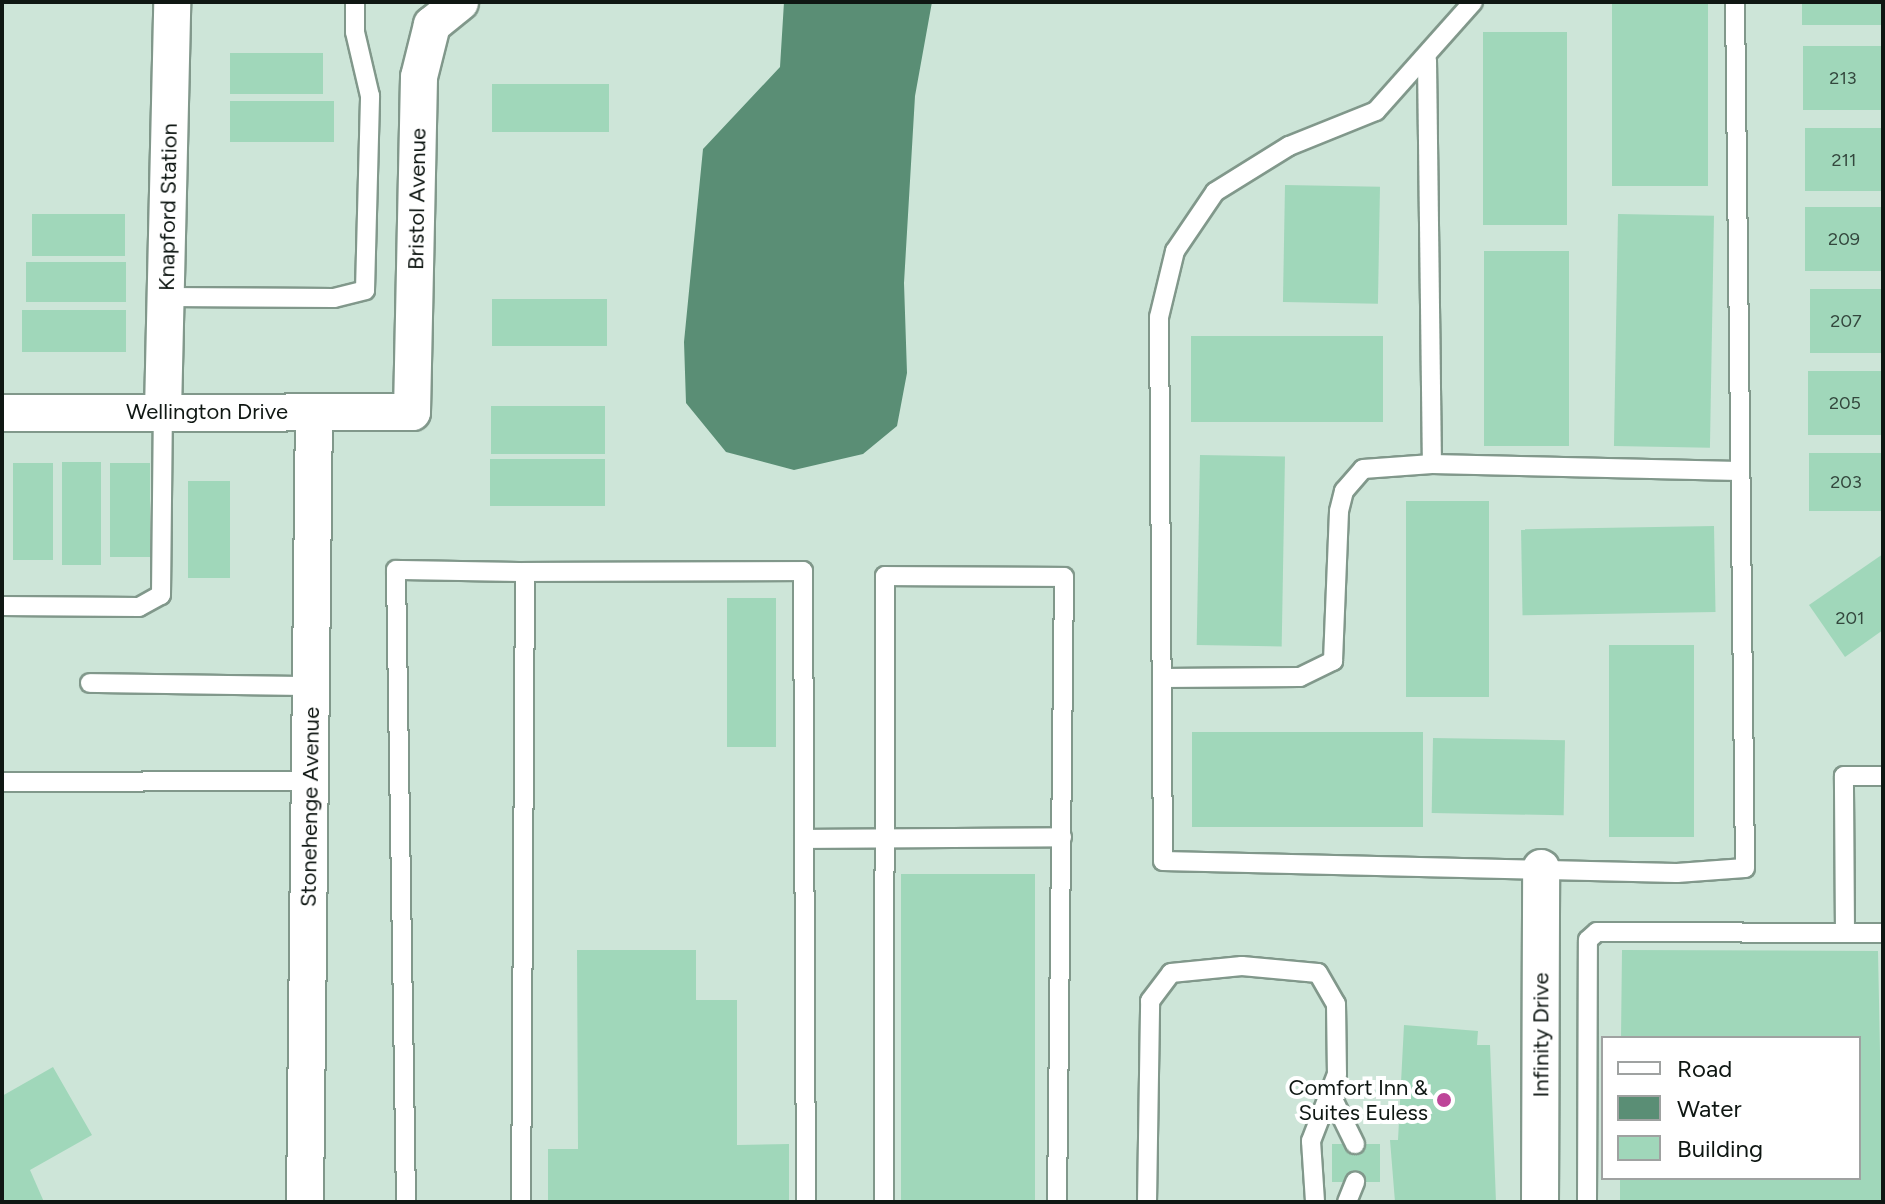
<!DOCTYPE html>
<style>
body{margin:0}
#map{position:relative;width:1885px;height:1204px;overflow:hidden;background:#cde5d8;font-family:Figtree,sans-serif}
div>[style]{position:absolute}
.water>*{inset:0;background:#5a8e75}
.building>*{inset:0;background:#a0d7ba;transform-origin:0 0}
.roads{filter:drop-shadow(2px 0 #81988b) drop-shadow(-2px 0 #81988b) drop-shadow(0 2px #81988b) drop-shadow(0 -2px #81988b)}
.service>*{height:18px;margin:-9px;padding:0 9px;transform-origin:9px;border-radius:9px;background:#fff}
.minor>*{height:36px;margin:-18px;padding:0 18px;transform-origin:18px;border-radius:18px;background:#fff}
.dots>*{width:22px;height:22px;translate:-50% -50%;box-sizing:border-box;border:4px solid #fff;border-radius:50%}
span{translate:-50% -50%;white-space:nowrap;text-align:center;line-height:1.15;-webkit-text-stroke:8px #fff;paint-order:stroke}
.number-label{font-size:18px;color:#33473d}
.number-label span{-webkit-text-stroke-width:0}
.street-label{font-size:22px;color:#0f1713}
.poi-label{font-size:22px;color:#0f1713}
.right{translate:-100% -50%;text-align:right}
.frame{position:absolute;inset:0;border:4px solid #0f1713;pointer-events:none}
.legend{position:absolute;left:1601px;top:1036px;width:260px;height:144px;box-sizing:border-box;background:#fff;border:2px solid #9fa2a1;margin:0;padding:10px 14px;list-style:none;font-size:24px;color:#0f1713}
.legend li{display:flex;align-items:center;gap:16px;height:40px}
.legend b{width:40px;border:2px solid #9fa2a1}
</style>
<div id="map">
<div class="water">
<div style="clip-path:polygon(784px 2px,932px 2px,915px 96px,904px 283px,907px 373px,897px 426px,863px 454px,794px 470px,726px 452px,686px 403px,684px 342px,703px 149px,780px 67px)"></div>
</div>
<div class="building">
<div style="left:1612px;top:2px;width:96px;height:184px"></div>
<div style="left:1802px;top:2px;width:81px;height:23px"></div>
<div style="left:1567px;top:32px;width:193px;height:84px;rotate:90deg"></div>
<div style="left:1883px;top:46px;width:64px;height:80px;rotate:90deg"></div>
<div style="left:230px;top:53px;width:93px;height:41px"></div>
<div style="left:492px;top:84px;width:117px;height:48px"></div>
<div style="left:230px;top:101px;width:104px;height:41px"></div>
<div style="left:1805px;top:128px;width:78px;height:63px"></div>
<div style="left:1285px;top:185px;width:95px;height:117px;rotate:1deg"></div>
<div style="left:1805px;top:207px;width:78px;height:64px"></div>
<div style="left:32px;top:214px;width:93px;height:42px"></div>
<div style="left:1618px;top:214px;width:96px;height:232px;rotate:1deg"></div>
<div style="left:1484px;top:251px;width:85px;height:195px"></div>
<div style="left:26px;top:262px;width:100px;height:40px"></div>
<div style="left:1810px;top:289px;width:73px;height:64px"></div>
<div style="left:492px;top:299px;width:115px;height:47px"></div>
<div style="left:22px;top:310px;width:104px;height:42px"></div>
<div style="left:1191px;top:336px;width:192px;height:86px"></div>
<div style="left:1808px;top:371px;width:75px;height:64px"></div>
<div style="left:491px;top:406px;width:114px;height:48px"></div>
<div style="left:1809px;top:453px;width:74px;height:58px"></div>
<div style="left:1200px;top:455px;width:85px;height:190px;rotate:1deg"></div>
<div style="left:490px;top:459px;width:115px;height:47px"></div>
<div style="left:62px;top:462px;width:39px;height:103px"></div>
<div style="left:13px;top:463px;width:40px;height:97px"></div>
<div style="left:110px;top:463px;width:40px;height:94px"></div>
<div style="left:188px;top:481px;width:42px;height:97px"></div>
<div style="left:1489px;top:501px;width:196px;height:83px;rotate:90deg"></div>
<div style="left:1714px;top:526px;width:86px;height:193px;rotate:89deg"></div>
<div style="clip-path:polygon(1883px 554px,1883px 630px,1845px 657px,1809px 605px)"></div>
<div style="left:727px;top:598px;width:49px;height:149px"></div>
<div style="left:1609px;top:645px;width:85px;height:192px"></div>
<div style="left:1192px;top:732px;width:231px;height:95px"></div>
<div style="left:1433px;top:738px;width:132px;height:75px;rotate:1deg"></div>
<div style="left:901px;top:874px;width:134px;height:328px"></div>
<div style="clip-path:polygon(577px 950px,696px 950px,696px 1000px,737px 1000px,737px 1145px,789px 1144px,789px 1202px,548px 1202px,548px 1149px,578px 1149px)"></div>
<div style="clip-path:polygon(1622px 950px,1878px 951px,1883px 1202px,1620px 1202px,1620px 1178px,1859px 1178px,1859px 1038px,1621px 1038px)"></div>
<div style="clip-path:polygon(1404px 1025px,1478px 1031px,1477px 1045px,1490px 1045px,1496px 1202px,1395px 1202px,1390px 1140px,1398px 1140px)"></div>
<div style="clip-path:polygon(53px 1067px,92px 1135px,30px 1170px,44px 1202px,2px 1202px,2px 1096px)"></div>
<div style="left:1332px;top:1144px;width:48px;height:38px"></div>
</div>
<div class="roads">
<div class="service">
<div style="left:1473px;top:2px;width:146px;rotate:131.7deg"></div>
<div style="left:1376px;top:111px;width:94px;rotate:158.1deg"></div>
<div style="left:1289px;top:146px;width:87px;rotate:148.1deg"></div>
<div style="left:1215px;top:192px;width:71px;rotate:124.1deg"></div>
<div style="left:1175px;top:251px;width:68px;rotate:103.6deg"></div>
<div style="left:1159px;top:317px;width:544px;rotate:89.58deg"></div>
<div style="left:1163px;top:861px;width:514px;rotate:1.34deg"></div>
<div style="left:1677px;top:873px;width:68px;rotate:-4.2deg"></div>
<div style="left:1745px;top:868px;width:866px;rotate:-90.66deg"></div>
<div style="left:1427px;top:60px;width:404px;rotate:89.3deg"></div>
<div style="left:166px;top:297px;width:168px;rotate:0.3deg"></div>
<div style="left:334px;top:298px;width:32px;rotate:-14deg"></div>
<div style="left:365px;top:290px;width:194px;rotate:-88.5deg"></div>
<div style="left:370px;top:96px;width:66px;rotate:-103.2deg"></div>
<div style="left:355px;top:32px;width:30px;rotate:-90deg"></div>
<div style="left:525px;top:572px;width:278px;rotate:-0.2deg"></div>
<div style="left:803px;top:571px;width:631px;rotate:89.73deg"></div>
<div style="left:2px;top:606px;width:137px;rotate:0.4deg"></div>
<div style="left:139px;top:607px;width:25px;rotate:-29deg"></div>
<div style="left:161px;top:595px;width:183px;rotate:-89.4deg"></div>
<div style="left:1162px;top:678px;width:138px;rotate:-0.4deg"></div>
<div style="left:1300px;top:677px;width:37px;rotate:-26deg"></div>
<div style="left:1333px;top:661px;width:150px;rotate:-87.7deg"></div>
<div style="left:1339px;top:511px;width:21px;rotate:-76deg"></div>
<div style="left:1344px;top:491px;width:29px;rotate:-49deg"></div>
<div style="left:1363px;top:469px;width:69px;rotate:-4.1deg"></div>
<div style="left:1432px;top:464px;width:307px;rotate:1.3deg"></div>
<div style="left:90px;top:683px;width:221px;rotate:0.8deg"></div>
<div style="left:2px;top:782px;width:308px;rotate:-0.2deg"></div>
<div style="left:804px;top:839px;width:258px;rotate:-0.4deg"></div>
<div style="left:1845px;top:933px;width:157px;rotate:-90.4deg"></div>
<div style="left:1844px;top:776px;width:39px"></div>
<div style="left:1330px;top:1093px;width:57px;rotate:63.9deg"></div>
<div style="left:406px;top:1202px;width:632px;rotate:-90.91deg"></div>
<div style="left:396px;top:570px;width:129px;rotate:0.9deg"></div>
<div style="left:525px;top:572px;width:630px;rotate:90.36deg"></div>
<div style="left:884px;top:1202px;width:626px;rotate:-89.91deg"></div>
<div style="left:885px;top:576px;width:179px;rotate:0.3deg"></div>
<div style="left:1064px;top:577px;width:625px;rotate:90.64deg"></div>
<div style="left:1147px;top:1202px;width:201px;rotate:-89.1deg"></div>
<div style="left:1150px;top:1001px;width:35px;rotate:-53deg"></div>
<div style="left:1171px;top:973px;width:71px;rotate:-5.6deg"></div>
<div style="left:1242px;top:966px;width:76px;rotate:5.3deg"></div>
<div style="left:1318px;top:973px;width:36px;rotate:60deg"></div>
<div style="left:1336px;top:1004px;width:70px;rotate:89.2deg"></div>
<div style="left:1337px;top:1074px;width:72px;rotate:111.2deg"></div>
<div style="left:1311px;top:1141px;width:61px;rotate:86.2deg"></div>
<div style="left:1347px;top:1202px;width:22px;rotate:-68deg"></div>
<div style="left:1587px;top:1202px;width:262px;rotate:-89.8deg"></div>
<div style="left:1588px;top:940px;width:12px;rotate:-42deg"></div>
<div style="left:1597px;top:932px;width:286px;rotate:0.2deg"></div>
</div>
<div class="minor">
<div style="left:163px;top:412px;width:410px;rotate:-88.7deg"></div>
<div style="left:2px;top:413px;width:410px;rotate:-0.1deg"></div>
<div style="left:412px;top:412px;width:335px;rotate:-88.8deg"></div>
<div style="left:419px;top:77px;width:54px;rotate:-76deg"></div>
<div style="left:432px;top:25px;width:36px;rotate:-39deg"></div>
<div style="left:305px;top:1202px;width:790px;rotate:-89.35deg"></div>
<div style="left:1540px;top:1202px;width:334px;rotate:-89.8deg"></div>
</div>
</div>
<div class="dots">
<div style="left:1444px;top:1100px;background:#be4599"></div>
</div>
<div class="number-label">
<span style="left:1843px;top:78px">213</span>
<span style="left:1844px;top:160px">211</span>
<span style="left:1844px;top:239px">209</span>
<span style="left:1846px;top:321px">207</span>
<span style="left:1845px;top:403px">205</span>
<span style="left:1846px;top:482px">203</span>
<span style="left:1850px;top:618px">201</span>
</div>
<div class="street-label">
<span style="left:417px;top:199px;rotate:-89deg">Bristol Avenue</span>
<span style="left:168px;top:207px;rotate:-89deg">Knapford Station</span>
<span style="left:207px;top:412px">Wellington Drive</span>
<span style="left:310px;top:807px;rotate:-89deg">Stonehenge Avenue</span>
<span style="left:1541px;top:1035px;rotate:-90deg">Infinity Drive</span>
</div>
<div class="poi-label">
<span class="right" style="left:1428px;top:1100px">Comfort Inn &amp;<br>Suites Euless</span>
</div>
<div class="frame"></div>
<ul class="legend">
<li><b style="height:10px;background:#fff"></b>Road</li>
<li><b style="height:22px;background:#5a8e75"></b>Water</li>
<li><b style="height:22px;background:#a0d7ba"></b>Building</li>
</ul>
</div>
